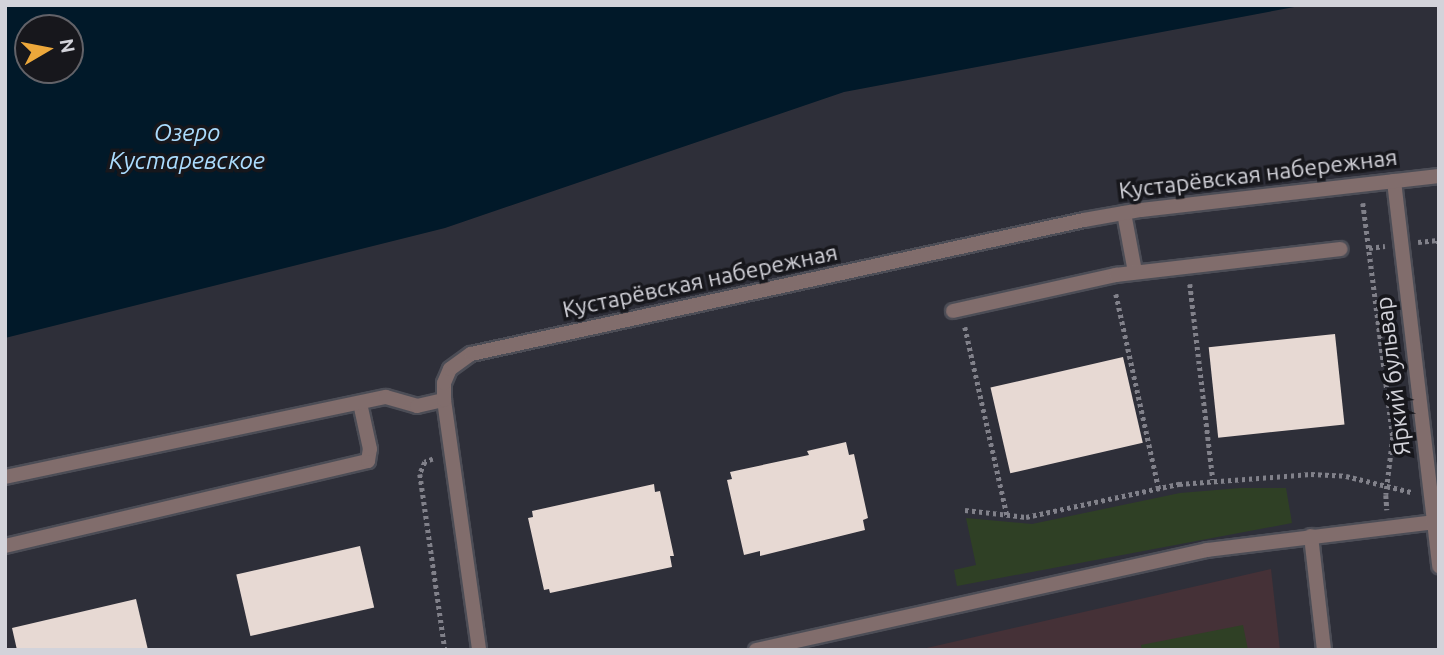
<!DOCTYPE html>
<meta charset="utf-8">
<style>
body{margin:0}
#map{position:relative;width:1444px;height:655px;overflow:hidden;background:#2e2f39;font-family:Ubuntu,sans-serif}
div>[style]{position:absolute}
.education>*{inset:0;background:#453137}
.green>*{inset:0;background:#2f4025}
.water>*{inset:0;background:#011929}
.building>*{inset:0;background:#e7d9d3;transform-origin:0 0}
.path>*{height:4.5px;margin-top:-2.25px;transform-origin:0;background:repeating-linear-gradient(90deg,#81818a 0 3.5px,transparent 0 7px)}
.roads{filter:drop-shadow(2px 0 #4c4d56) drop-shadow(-2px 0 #4c4d56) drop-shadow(0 2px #4c4d56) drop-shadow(0 -2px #4c4d56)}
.lane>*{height:14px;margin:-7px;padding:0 7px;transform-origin:7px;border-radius:7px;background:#816d6c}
.street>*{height:14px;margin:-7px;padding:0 7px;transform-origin:7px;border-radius:7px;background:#816d6c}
span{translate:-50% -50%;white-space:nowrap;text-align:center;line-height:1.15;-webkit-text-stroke:7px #17171c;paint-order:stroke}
.street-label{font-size:23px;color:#d3d3da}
.water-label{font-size:24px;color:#abdcfe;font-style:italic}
.frame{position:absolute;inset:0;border:7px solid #d3d3da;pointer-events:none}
.north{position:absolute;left:14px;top:14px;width:70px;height:70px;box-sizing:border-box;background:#17171c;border:2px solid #626268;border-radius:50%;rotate:80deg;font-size:19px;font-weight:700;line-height:28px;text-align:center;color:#d3d3da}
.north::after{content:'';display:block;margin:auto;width:24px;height:32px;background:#eda83b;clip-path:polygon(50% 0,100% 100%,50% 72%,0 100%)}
</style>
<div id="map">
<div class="education">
<div style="clip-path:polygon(1271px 569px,1280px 650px,918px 650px)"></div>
</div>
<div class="green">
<div style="clip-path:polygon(1240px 488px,1286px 488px,1292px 523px,957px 586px,954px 570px,976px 565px,966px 518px,1032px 524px,1180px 493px)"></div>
<div style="clip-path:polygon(1243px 625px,1248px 650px,1142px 650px,1141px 645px)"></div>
</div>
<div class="water">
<div style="clip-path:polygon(evenodd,5px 5px,1305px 5px,844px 92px,445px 228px,5px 338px,5px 5px,28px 28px,70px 28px,70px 70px,28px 70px,28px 28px)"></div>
</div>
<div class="building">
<div style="left:1335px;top:334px;width:91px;height:127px;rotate:84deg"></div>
<div style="left:1123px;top:357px;width:88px;height:136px;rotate:77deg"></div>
<div style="clip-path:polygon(846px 442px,849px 455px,854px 454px,868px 518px,863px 520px,865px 530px,760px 556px,760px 551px,744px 555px,727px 480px,732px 479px,730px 472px,809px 455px,807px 451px)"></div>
<div style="clip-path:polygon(654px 484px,655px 492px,660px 491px,674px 556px,670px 556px,672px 567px,550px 593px,549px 589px,544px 590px,528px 518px,533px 517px,532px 511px)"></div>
<div style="left:360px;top:546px;width:63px;height:127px;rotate:77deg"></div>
<div style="clip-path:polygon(136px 599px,148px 650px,17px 650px,12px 628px)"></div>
</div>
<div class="path">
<div style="left:1363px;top:203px;width:236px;rotate:82.7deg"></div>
<div style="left:1393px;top:437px;width:58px;rotate:96.9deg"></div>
<div style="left:1386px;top:495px;width:15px;rotate:86deg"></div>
<div style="left:1418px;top:242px;width:20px;rotate:-6deg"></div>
<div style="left:1438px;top:240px;width:4px;rotate:76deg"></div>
<div style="left:1369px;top:248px;width:16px;rotate:-7deg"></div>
<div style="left:1190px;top:284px;width:197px;rotate:83.3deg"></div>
<div style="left:1116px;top:294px;width:200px;rotate:77.6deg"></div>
<div style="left:965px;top:327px;width:193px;rotate:77.4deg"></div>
<div style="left:433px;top:459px;width:9px;rotate:159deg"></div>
<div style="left:425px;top:462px;width:13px;rotate:113deg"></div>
<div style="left:420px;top:474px;width:178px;rotate:81.9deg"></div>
<div style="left:965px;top:510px;width:61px;rotate:6.5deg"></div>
<div style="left:1026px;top:517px;width:157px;rotate:-12.2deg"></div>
<div style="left:1179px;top:484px;width:132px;rotate:-4.3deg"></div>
<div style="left:1311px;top:474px;width:35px;rotate:3deg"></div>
<div style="left:1346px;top:476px;width:67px;rotate:13.8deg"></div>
</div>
<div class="roads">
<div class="lane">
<div style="left:1124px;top:213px;width:60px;rotate:79.4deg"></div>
<div style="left:953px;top:311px;width:167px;rotate:-12.5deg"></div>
<div style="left:1116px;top:275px;width:226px;rotate:-6.6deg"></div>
<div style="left:1311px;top:536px;width:115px;rotate:83.5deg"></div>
<div style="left:5px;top:546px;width:373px;rotate:-13.2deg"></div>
<div style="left:368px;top:461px;width:12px;rotate:-81deg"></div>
<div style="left:370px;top:449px;width:47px;rotate:-102.3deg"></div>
<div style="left:756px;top:650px;width:462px;rotate:-12.5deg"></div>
<div style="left:1207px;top:550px;width:229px;rotate:-7deg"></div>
</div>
<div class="street">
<div style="left:1394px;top:181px;width:388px;rotate:83.3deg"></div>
<div style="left:444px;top:400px;width:252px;rotate:82deg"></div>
<div style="left:5px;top:477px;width:389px;rotate:-11.9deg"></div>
<div style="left:386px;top:397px;width:32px;rotate:16deg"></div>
<div style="left:417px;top:406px;width:28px;rotate:-13deg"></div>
<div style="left:444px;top:400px;width:17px;rotate:-90deg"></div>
<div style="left:444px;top:383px;width:15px;rotate:-67deg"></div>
<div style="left:450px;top:369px;width:26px;rotate:-36deg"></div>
<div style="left:471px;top:354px;width:627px;rotate:-12.33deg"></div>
<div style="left:1084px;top:220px;width:58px;rotate:-10deg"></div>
<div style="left:1141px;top:210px;width:300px;rotate:-6.5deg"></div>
</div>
</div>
<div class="street-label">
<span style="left:1258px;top:174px;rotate:-7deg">Кустарёвская набережная</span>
<span style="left:700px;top:281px;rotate:-12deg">Кустарёвская набережная</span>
<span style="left:1393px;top:376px;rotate:-97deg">Яркий бульвар</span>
</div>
<div class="water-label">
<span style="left:187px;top:147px">Озеро<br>Кустаревское</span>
</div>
<div class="frame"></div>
<div class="north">N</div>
</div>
